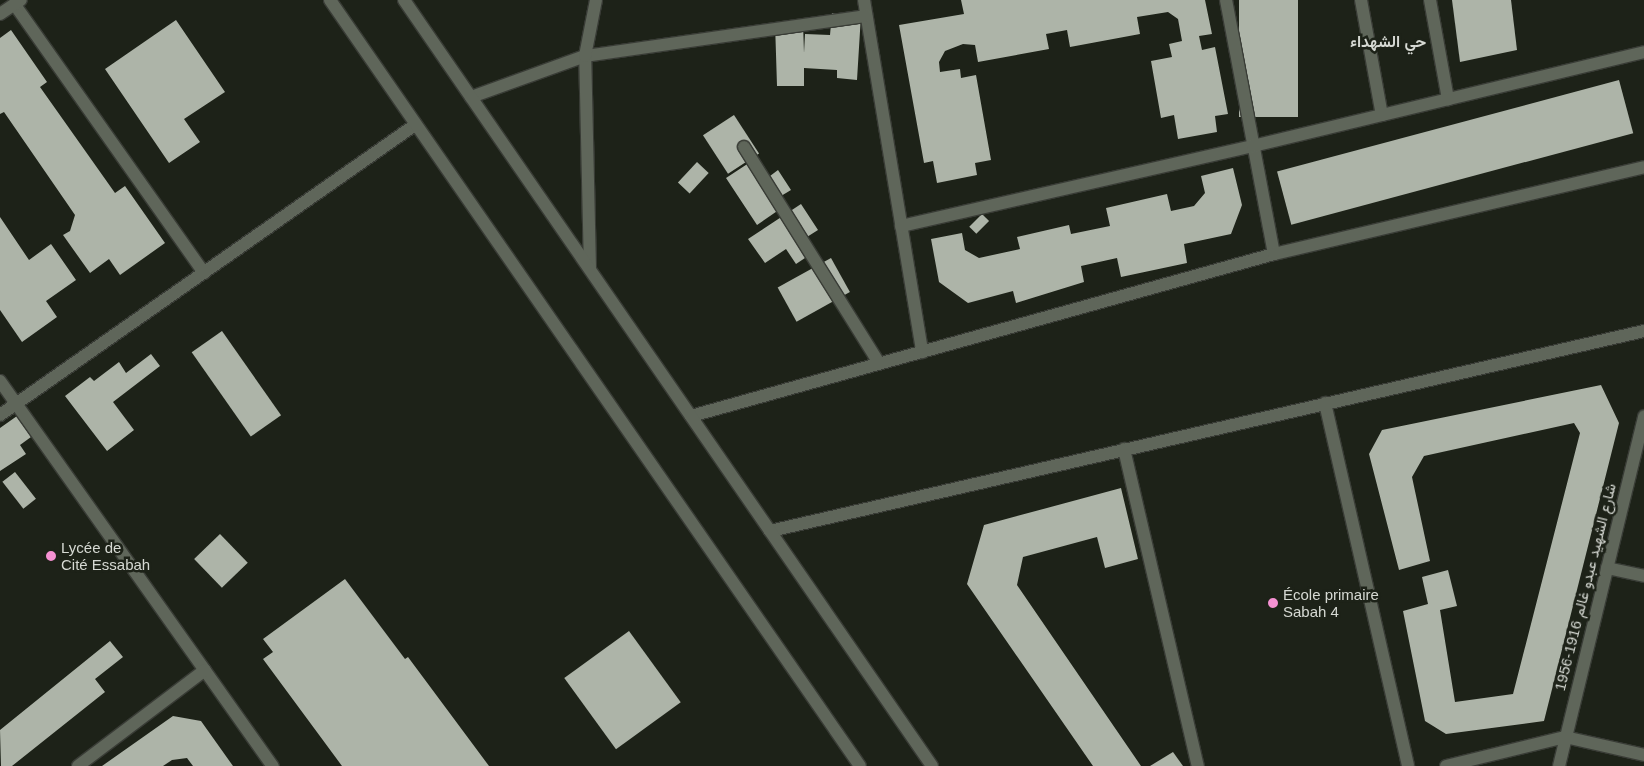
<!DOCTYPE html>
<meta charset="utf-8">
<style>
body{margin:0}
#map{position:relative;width:1644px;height:766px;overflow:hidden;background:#1d2218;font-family:Arial,Vazirmatn,sans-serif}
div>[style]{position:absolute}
.building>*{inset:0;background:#adb4a8;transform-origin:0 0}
.roads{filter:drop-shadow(1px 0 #393c36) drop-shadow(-1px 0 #393c36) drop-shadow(0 1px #393c36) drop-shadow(0 -1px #393c36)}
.street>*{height:12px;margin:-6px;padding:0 6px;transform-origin:6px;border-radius:6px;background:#5f665a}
.secondary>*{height:12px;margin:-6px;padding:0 6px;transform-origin:6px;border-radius:6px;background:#5f665a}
.dots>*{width:14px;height:14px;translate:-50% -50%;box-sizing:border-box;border:2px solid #1d2218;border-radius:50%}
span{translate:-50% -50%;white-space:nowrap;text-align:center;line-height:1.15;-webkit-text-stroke:5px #1d2218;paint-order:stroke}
.poi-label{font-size:15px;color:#d6d9d3}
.left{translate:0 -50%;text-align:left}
.street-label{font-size:15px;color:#d6d9d3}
.neighbourhood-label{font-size:16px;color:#d6d9d3;font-weight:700}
</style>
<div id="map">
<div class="building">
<div style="clip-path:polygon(961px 0,1205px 0,1212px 34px,1199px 36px,1202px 50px,1215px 47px,1228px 114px,1215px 116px,1217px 132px,1178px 139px,1174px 115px,1161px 118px,1151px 61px,1172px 57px,1169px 44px,1182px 41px,1178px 19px,1168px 12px,1137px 17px,1140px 34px,1070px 47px,1067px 30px,1046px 34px,1049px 49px,978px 62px,975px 45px,963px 44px,945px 51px,939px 62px,940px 72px,960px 69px,961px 78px,976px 75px,991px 160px,975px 163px,977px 175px,937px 183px,933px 161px,924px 163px,899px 25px,964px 14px)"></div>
<div style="left:1239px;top:0;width:59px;height:117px"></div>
<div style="clip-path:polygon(1452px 0,1511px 0,1517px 50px,1460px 62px)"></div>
<div style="clip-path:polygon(832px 13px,861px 15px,857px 80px,837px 78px,837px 70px,804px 68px,804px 86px,777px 86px,775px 23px,803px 23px,804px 53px,805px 34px,830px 35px)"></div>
<div style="clip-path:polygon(176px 20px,225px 92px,184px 119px,200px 142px,169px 163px,105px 69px)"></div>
<div style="clip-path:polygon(11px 30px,47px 82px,40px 87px,115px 193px,125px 186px,165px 243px,120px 275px,109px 259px,90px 273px,63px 235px,70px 231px,75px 215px,4px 112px,0 114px,0 38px)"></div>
<div style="left:1619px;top:80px;width:55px;height:354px;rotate:75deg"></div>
<div style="left:734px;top:115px;width:46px;height:37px;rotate:57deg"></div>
<div style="clip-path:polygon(758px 157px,770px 176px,778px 170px,791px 190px,781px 196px,786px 205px,757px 225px,726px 178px)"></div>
<div style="left:697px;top:162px;width:16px;height:28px;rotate:43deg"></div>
<div style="clip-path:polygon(1233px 168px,1242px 205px,1231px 234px,1184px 244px,1187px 263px,1121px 277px,1117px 258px,1081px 266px,1084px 282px,1016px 303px,1013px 291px,968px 303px,939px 282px,931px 239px,962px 233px,965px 250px,979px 258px,1020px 249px,1017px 237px,1069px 225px,1071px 234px,1110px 226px,1106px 208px,1167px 194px,1171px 211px,1194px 206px,1205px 193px,1201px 176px)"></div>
<div style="clip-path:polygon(801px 204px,818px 230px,799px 242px,808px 256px,796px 264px,786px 249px,765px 263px,748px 239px)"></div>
<div style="left:982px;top:214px;width:10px;height:18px;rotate:45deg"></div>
<div style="clip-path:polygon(0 217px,29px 260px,51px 244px,76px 280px,46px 301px,57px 317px,22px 342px,0 310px)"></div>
<div style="left:831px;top:258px;width:39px;height:61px;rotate:61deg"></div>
<div style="left:222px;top:331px;width:103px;height:37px;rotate:55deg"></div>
<div style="clip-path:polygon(151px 354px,160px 366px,113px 402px,134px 430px,107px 451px,65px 396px,90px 377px,94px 381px,119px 362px,126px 373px)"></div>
<div style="clip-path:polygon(1601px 385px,1619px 423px,1544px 721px,1446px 734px,1425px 721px,1403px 611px,1428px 604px,1422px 577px,1448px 570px,1457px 606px,1440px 610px,1455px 702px,1513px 694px,1580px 433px,1574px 423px,1424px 456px,1412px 477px,1430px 561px,1399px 570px,1369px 454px,1382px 430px)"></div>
<div style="clip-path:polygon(17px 416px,31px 437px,20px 445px,26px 454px,0 471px,0 428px)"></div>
<div style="left:15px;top:472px;width:34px;height:16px;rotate:52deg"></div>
<div style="clip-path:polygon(1121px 488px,1138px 559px,1105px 568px,1097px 537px,1023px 557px,1017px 585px,1141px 766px,1093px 766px,967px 584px,984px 525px)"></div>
<div style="left:220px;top:534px;width:40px;height:36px;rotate:46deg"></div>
<div style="clip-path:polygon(345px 579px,405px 659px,408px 657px,489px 766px,342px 766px,263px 659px,273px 652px,263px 639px)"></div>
<div style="left:629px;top:631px;width:88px;height:80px;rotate:54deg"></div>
<div style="clip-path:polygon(110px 641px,123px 657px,95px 679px,105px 692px,12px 766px,1px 766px,0 730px)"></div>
<div style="clip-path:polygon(173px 716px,201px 721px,233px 766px,193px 766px,187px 758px,172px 760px,163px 766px,102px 766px)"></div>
<div style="clip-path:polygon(1173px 752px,1183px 766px,1150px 766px)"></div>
</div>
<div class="roads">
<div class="street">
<div style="left:864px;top:0;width:357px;rotate:80.6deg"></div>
<div style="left:1226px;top:0;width:258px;rotate:79.3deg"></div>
<div style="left:1361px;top:0;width:117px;rotate:79.7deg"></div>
<div style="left:1430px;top:0;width:101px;rotate:79.7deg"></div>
<div style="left:15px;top:5px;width:328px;rotate:54.8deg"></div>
<div style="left:0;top:14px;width:25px;rotate:-34deg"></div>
<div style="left:471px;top:97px;width:121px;rotate:-19.8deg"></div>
<div style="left:585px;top:56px;width:284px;rotate:-8.1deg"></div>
<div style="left:744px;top:147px;width:255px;rotate:58deg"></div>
<div style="left:901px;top:226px;width:361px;rotate:-12.8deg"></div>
<div style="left:1253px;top:146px;width:402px;rotate:-13.5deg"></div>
<div style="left:590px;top:269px;width:213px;rotate:-91.3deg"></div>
<div style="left:585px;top:56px;width:57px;rotate:-78.9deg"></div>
<div style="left:0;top:381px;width:472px;rotate:54.7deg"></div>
<div style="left:1325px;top:403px;width:372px;rotate:77.1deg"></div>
<div style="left:0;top:415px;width:506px;rotate:-34.95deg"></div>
<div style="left:691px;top:416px;width:605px;rotate:-15.53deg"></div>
<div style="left:1274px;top:254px;width:380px;rotate:-13.2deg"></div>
<div style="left:1124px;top:449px;width:326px;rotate:76.9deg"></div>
<div style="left:770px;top:531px;width:897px;rotate:-12.89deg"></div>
<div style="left:1607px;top:568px;width:38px;rotate:12deg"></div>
<div style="left:78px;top:766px;width:159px;rotate:-37.1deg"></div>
<div style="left:1446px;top:766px;width:122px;rotate:-13.7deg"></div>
<div style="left:1565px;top:737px;width:81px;rotate:12.8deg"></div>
</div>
<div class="secondary">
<div style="left:330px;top:0;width:931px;rotate:55.32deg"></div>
<div style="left:404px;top:0;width:930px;rotate:55.42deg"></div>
<div style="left:1559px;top:766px;width:360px;rotate:-76.3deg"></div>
</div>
</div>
<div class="dots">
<div style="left:51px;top:556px;background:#f591d2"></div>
<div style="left:1273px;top:603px;background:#f591d2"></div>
</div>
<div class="poi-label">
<span class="left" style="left:61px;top:556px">Lycée de<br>Cité Essabah</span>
<span class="left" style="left:1283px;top:603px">École primaire<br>Sabah 4</span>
</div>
<div class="street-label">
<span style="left:1585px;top:587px;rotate:-76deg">شارع الشهيد عبدو غالم 1916-1956</span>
</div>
<div class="neighbourhood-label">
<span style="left:1388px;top:42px">حي الشهداء</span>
</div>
</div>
